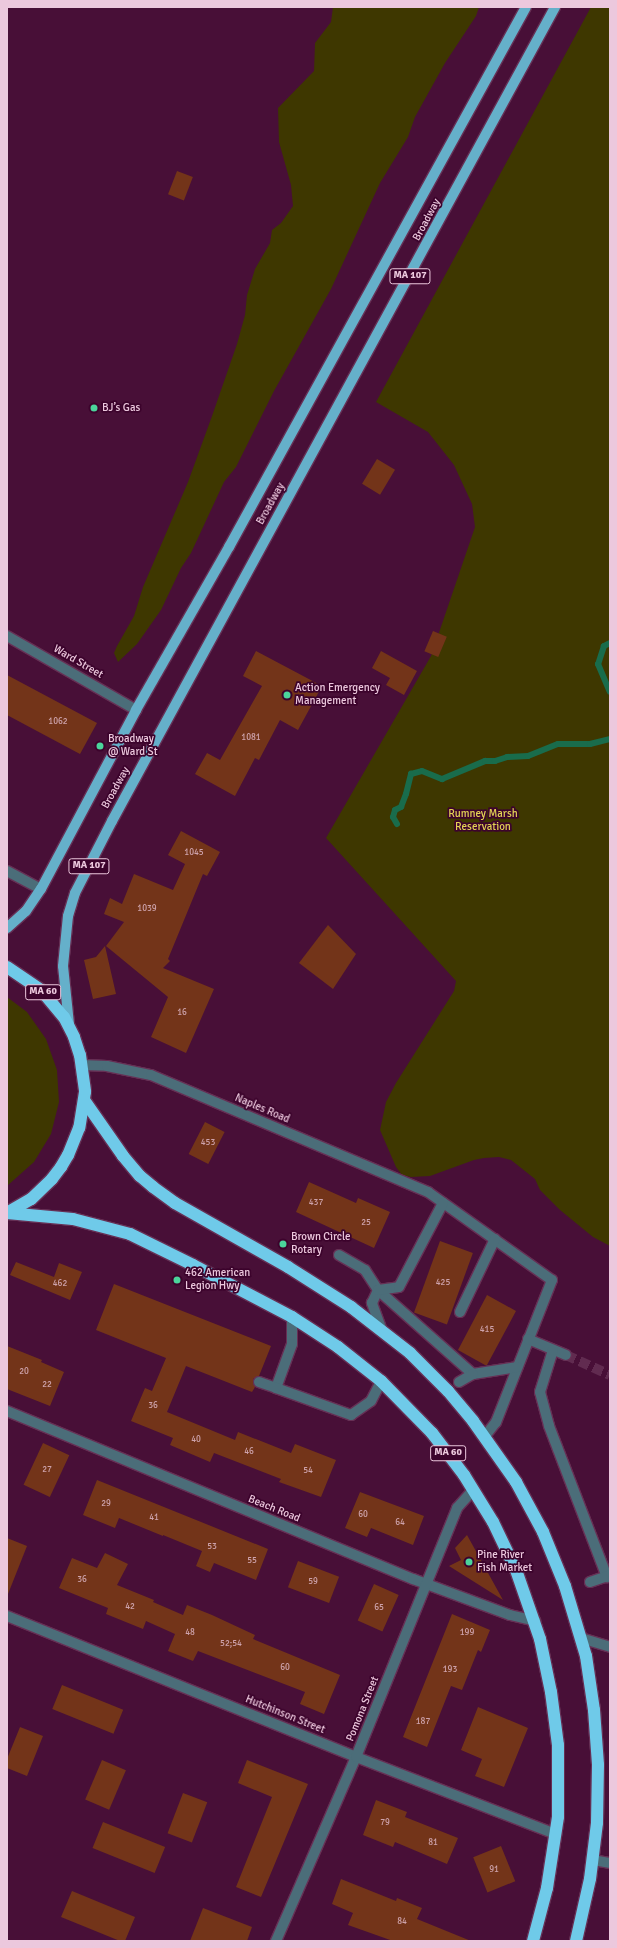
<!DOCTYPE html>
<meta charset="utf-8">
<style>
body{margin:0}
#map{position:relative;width:617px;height:1948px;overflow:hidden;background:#480f37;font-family:Signika,sans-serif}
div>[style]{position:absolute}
.green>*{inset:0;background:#3e3700}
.stream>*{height:6px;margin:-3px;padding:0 3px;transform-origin:3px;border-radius:3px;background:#196c4c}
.building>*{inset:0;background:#733419;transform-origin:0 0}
.minor-tunnel>*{height:10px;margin-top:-5px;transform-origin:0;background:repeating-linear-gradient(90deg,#612b50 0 10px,transparent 0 15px)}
.roads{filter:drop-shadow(1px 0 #663055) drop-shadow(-1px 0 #663055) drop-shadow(0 1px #663055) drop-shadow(0 -1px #663055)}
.minor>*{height:10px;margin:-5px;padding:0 5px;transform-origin:5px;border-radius:5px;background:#4b6d79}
.major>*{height:10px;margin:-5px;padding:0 5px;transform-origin:5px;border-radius:5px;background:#65b0ca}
.highway>*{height:12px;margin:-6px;padding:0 6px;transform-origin:6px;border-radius:6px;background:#6fcae9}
.dots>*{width:11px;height:11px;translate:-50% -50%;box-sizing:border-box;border:2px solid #3c032c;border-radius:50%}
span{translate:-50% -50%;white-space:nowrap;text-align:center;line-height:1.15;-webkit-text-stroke:3.5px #3c032c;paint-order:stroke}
.number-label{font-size:9px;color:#cea3ac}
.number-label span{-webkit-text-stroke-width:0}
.shield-label span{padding:1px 3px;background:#3c032c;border:1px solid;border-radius:3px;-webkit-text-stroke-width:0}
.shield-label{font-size:10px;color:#ecc8dd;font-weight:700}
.street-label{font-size:11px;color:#ecc8dd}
.poi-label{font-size:11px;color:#ecc8dd}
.left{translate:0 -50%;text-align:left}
.park-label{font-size:11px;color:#e3d454}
.frame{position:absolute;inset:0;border:8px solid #ecc8dd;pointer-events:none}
</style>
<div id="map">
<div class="green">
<div style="clip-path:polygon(333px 7px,479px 7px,476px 16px,445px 63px,415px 117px,408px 137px,380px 183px,331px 289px,274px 391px,236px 467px,224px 482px,191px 553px,181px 568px,161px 610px,137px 644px,118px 662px,114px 653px,117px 646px,134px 616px,143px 587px,188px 482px,212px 416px,237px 344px,245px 315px,247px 295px,255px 269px,270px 243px,272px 230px,281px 223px,293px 206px,291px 185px,279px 142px,278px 108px,314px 71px,315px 43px,331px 22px)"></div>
<div style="clip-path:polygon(591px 7px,610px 7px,610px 1246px,593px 1237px,560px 1210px,540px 1190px,535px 1179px,511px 1160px,499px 1157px,484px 1158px,474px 1160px,430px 1176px,411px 1177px,402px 1175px,396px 1167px,380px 1130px,386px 1102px,396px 1083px,454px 991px,456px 981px,326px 838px,431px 656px,475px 527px,472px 504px,454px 465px,428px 432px,376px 402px)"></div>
<div style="clip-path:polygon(7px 997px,27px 1012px,46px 1039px,57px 1070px,59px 1102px,51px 1134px,34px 1162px,7px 1186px)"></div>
</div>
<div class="stream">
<div style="left:610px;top:643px;width:7px;rotate:153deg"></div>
<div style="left:604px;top:646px;width:19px;rotate:108deg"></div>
<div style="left:598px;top:664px;width:30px;rotate:67deg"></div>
<div style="left:397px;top:824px;width:8px;rotate:-120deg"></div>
<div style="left:393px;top:817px;width:7px;rotate:-74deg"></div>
<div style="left:395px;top:810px;width:7px;rotate:-27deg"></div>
<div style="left:401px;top:807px;width:14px;rotate:-69deg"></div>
<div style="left:406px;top:794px;width:21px;rotate:-76deg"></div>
<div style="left:411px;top:774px;width:11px;rotate:-15deg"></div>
<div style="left:422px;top:771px;width:22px;rotate:22deg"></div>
<div style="left:442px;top:779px;width:47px;rotate:-22.7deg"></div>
<div style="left:485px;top:761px;width:10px"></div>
<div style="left:495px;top:761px;width:13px;rotate:-18deg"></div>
<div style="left:507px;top:757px;width:21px;rotate:-3deg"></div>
<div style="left:528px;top:756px;width:32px;rotate:-22deg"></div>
<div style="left:558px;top:744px;width:32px"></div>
<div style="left:590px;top:744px;width:21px;rotate:-14deg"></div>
</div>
<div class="building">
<div style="left:177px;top:171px;width:17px;height:25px;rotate:21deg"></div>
<div style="left:377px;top:459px;width:21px;height:29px;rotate:31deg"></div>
<div style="left:433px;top:631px;width:15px;height:22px;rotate:23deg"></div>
<div style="clip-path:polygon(256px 651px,322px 686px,298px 730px,280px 720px,259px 760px,255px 758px,235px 796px,195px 774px,207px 753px,220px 760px,262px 686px,243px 676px)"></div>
<div style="clip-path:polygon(381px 651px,417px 671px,404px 695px,386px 685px,390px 678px,372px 668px)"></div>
<div style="clip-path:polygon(7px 675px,97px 723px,80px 754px,7px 715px)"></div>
<div style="clip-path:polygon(181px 831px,220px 852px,207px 876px,203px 874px,168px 959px,170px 961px,163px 968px,214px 989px,186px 1053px,151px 1037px,168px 997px,106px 946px,124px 922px,104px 914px,110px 898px,122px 904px,134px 874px,173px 890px,185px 864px,168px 855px)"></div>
<div style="clip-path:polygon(328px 925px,356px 954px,333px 989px,299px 963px)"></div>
<div style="clip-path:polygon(105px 946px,116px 994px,93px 999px,84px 960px,96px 957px)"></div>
<div style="left:205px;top:1122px;width:22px;height:36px;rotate:27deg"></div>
<div style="clip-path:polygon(309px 1182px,356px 1203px,358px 1198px,390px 1212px,374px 1248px,296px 1212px)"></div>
<div style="left:440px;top:1241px;width:35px;height:76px;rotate:20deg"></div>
<div style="clip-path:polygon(16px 1262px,54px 1277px,59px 1263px,82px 1272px,70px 1300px,10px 1275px)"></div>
<div style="clip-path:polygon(114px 1284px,271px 1346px,259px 1376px,253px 1379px,255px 1387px,252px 1392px,186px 1366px,167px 1412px,235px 1440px,238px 1432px,291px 1453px,295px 1444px,336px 1460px,321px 1497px,279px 1482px,281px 1479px,214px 1453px,210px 1462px,170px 1445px,173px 1438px,131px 1421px,145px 1388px,152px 1391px,166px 1358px,96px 1330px)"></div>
<div style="clip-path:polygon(487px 1295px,516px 1311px,487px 1365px,485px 1365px,458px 1350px)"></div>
<div style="clip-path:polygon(7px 1346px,42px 1360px,41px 1362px,64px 1372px,50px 1406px,7px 1389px)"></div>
<div style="left:43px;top:1443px;width:29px;height:46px;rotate:25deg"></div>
<div style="clip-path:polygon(97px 1480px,268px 1549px,256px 1580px,214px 1563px,210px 1572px,196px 1566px,202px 1551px,163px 1535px,163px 1536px,119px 1518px,115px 1528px,83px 1515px)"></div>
<div style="clip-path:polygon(360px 1492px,424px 1516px,413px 1545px,371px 1528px,367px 1537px,345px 1528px)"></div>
<div style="clip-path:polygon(467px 1535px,503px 1600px,449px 1566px,461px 1560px,455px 1548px)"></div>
<div style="clip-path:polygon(7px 1538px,27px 1546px,8px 1594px,7px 1594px)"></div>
<div style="clip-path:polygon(105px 1553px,128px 1564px,117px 1585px,154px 1600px,153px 1602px,183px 1615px,187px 1605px,212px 1615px,255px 1635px,253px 1639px,340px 1675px,324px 1714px,300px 1704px,305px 1692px,198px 1651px,193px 1661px,168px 1651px,175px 1634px,146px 1621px,143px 1629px,106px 1614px,108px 1608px,59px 1588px,72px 1558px,97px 1568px)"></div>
<div style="left:298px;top:1561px;width:44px;height:28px;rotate:21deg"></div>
<div style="left:374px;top:1584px;width:27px;height:40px;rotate:24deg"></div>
<div style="clip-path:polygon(452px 1614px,490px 1630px,481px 1652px,478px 1650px,462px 1690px,451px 1686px,427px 1747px,403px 1737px)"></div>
<div style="left:62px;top:1685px;width:66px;height:26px;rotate:22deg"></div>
<div style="clip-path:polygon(478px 1707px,528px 1728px,504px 1787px,475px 1776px,482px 1759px,461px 1750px)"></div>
<div style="clip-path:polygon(20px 1727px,43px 1736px,27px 1776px,7px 1768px,7px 1759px)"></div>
<div style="left:102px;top:1760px;width:26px;height:43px;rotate:23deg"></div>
<div style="clip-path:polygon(247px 1760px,308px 1784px,261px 1897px,236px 1887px,272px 1797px,238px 1783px)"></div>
<div style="left:183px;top:1793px;width:26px;height:43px;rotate:21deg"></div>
<div style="clip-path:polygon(376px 1800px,407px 1812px,405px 1817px,458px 1838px,447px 1864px,395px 1842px,393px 1847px,363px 1835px)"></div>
<div style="left:103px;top:1822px;width:67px;height:28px;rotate:22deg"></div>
<div style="left:501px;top:1846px;width:38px;height:30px;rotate:68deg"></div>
<div style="clip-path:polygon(341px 1879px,396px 1901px,397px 1898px,422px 1908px,417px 1919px,471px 1941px,393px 1941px,348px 1925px,353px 1913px,332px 1904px)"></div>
<div style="clip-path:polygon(72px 1891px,135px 1917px,125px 1941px,120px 1941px,61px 1917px)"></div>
<div style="clip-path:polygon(203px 1908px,252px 1927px,247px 1941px,190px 1941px)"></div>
</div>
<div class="minor-tunnel">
<div style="left:566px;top:1355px;width:48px;rotate:24.4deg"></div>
</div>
<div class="roads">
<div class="minor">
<div style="left:7px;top:636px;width:149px;rotate:29.8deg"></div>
<div style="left:7px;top:871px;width:38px;rotate:28deg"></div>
<div style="left:82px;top:1065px;width:25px;rotate:2deg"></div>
<div style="left:107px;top:1066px;width:45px;rotate:11.6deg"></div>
<div style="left:151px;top:1075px;width:301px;rotate:22.9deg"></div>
<div style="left:428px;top:1192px;width:152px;rotate:35.4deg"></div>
<div style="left:552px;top:1280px;width:153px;rotate:111.5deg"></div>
<div style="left:496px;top:1422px;width:18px;rotate:128deg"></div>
<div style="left:339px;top:1255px;width:30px;rotate:30deg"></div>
<div style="left:365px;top:1270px;width:24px;rotate:57deg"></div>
<div style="left:378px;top:1290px;width:127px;rotate:41.5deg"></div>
<div style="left:473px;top:1374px;width:45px;rotate:-9deg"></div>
<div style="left:460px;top:1312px;width:81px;rotate:-64.4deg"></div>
<div style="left:292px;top:1317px;width:27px;rotate:90deg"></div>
<div style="left:292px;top:1344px;width:47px;rotate:110deg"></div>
<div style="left:276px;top:1388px;width:80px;rotate:19.8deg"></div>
<div style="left:351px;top:1415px;width:24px;rotate:-35deg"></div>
<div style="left:371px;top:1401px;width:22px;rotate:-63deg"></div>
<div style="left:381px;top:1328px;width:27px;rotate:-110deg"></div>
<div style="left:372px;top:1303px;width:14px;rotate:-65deg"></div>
<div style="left:378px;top:1290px;width:21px;rotate:-8deg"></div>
<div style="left:399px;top:1287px;width:95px;rotate:-62.4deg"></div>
<div style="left:528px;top:1339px;width:41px;rotate:22.8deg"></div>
<div style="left:553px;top:1350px;width:44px;rotate:107.2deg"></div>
<div style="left:540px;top:1392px;width:35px;rotate:75deg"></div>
<div style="left:549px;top:1426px;width:162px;rotate:69deg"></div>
<div style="left:259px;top:1382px;width:18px;rotate:19deg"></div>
<div style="left:459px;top:1382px;width:16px;rotate:-30deg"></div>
<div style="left:7px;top:1411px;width:439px;rotate:22.5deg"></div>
<div style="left:413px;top:1579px;width:103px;rotate:20.4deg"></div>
<div style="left:510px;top:1615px;width:26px;rotate:13deg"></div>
<div style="left:590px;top:1582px;width:21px;rotate:-19deg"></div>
<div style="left:7px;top:1616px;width:376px;rotate:22deg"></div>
<div style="left:356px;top:1757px;width:214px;rotate:21.1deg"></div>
<div style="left:581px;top:1638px;width:30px;rotate:17deg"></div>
<div style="left:593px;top:1860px;width:17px;rotate:10deg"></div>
<div style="left:276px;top:1941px;width:201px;rotate:-66.5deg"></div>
<div style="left:356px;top:1757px;width:269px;rotate:-67.9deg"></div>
<div style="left:457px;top:1508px;width:24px;rotate:-48deg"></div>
</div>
<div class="major">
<div style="left:7px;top:928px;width:25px;rotate:-42deg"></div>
<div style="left:26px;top:911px;width:27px;rotate:-56deg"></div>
<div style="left:41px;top:889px;width:203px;rotate:-62deg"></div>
<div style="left:136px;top:710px;width:188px;rotate:-60.3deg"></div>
<div style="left:229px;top:547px;width:616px;rotate:-61.19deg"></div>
<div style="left:69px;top:1024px;width:58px;rotate:-95.9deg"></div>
<div style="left:63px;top:966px;width:50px;rotate:-84.3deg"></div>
<div style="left:68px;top:916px;width:24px;rotate:-73deg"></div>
<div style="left:75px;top:893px;width:81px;rotate:-62.8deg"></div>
<div style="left:112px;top:821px;width:927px;rotate:-61.44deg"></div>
</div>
<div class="highway">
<div style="left:7px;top:967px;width:41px;rotate:34.1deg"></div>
<div style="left:41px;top:990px;width:35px;rotate:50deg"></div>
<div style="left:64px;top:1017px;width:22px;rotate:63deg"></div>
<div style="left:74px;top:1037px;width:19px;rotate:72deg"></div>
<div style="left:80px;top:1055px;width:37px;rotate:82deg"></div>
<div style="left:85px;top:1092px;width:36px;rotate:99deg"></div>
<div style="left:79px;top:1128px;width:29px;rotate:112deg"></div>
<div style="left:68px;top:1155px;width:14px;rotate:120deg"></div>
<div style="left:61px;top:1167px;width:15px;rotate:127deg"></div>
<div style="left:52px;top:1179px;width:29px;rotate:136deg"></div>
<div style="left:31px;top:1199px;width:28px;rotate:150deg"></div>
<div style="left:84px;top:1100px;width:68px;rotate:55.1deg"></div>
<div style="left:123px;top:1156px;width:26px;rotate:50deg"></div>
<div style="left:140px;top:1176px;width:17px;rotate:40deg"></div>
<div style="left:153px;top:1187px;width:27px;rotate:36deg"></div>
<div style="left:175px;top:1203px;width:130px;rotate:29.5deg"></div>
<div style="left:288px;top:1267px;width:75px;rotate:32.4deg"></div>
<div style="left:351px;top:1307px;width:75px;rotate:37.9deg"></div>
<div style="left:410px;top:1353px;width:54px;rotate:45deg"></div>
<div style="left:448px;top:1391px;width:39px;rotate:50deg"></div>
<div style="left:473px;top:1421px;width:75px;rotate:54.8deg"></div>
<div style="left:516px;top:1482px;width:57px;rotate:61.6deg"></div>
<div style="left:543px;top:1532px;width:58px;rotate:67.8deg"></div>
<div style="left:565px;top:1586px;width:73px;rotate:73.3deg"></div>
<div style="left:586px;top:1656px;width:55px;rotate:81.6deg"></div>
<div style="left:594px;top:1710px;width:55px;rotate:85.8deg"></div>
<div style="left:598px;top:1765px;width:58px;rotate:91deg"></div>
<div style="left:597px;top:1823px;width:56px;rotate:97.1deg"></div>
<div style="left:590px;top:1879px;width:64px;rotate:102.7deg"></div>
<div style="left:7px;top:1213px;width:66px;rotate:5.2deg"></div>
<div style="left:73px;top:1219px;width:59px;rotate:14.7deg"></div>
<div style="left:130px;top:1234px;width:70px;rotate:26.2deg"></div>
<div style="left:193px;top:1265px;width:112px;rotate:27.7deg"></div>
<div style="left:292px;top:1317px;width:55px;rotate:33.1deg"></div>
<div style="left:338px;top:1347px;width:55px;rotate:38.3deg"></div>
<div style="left:381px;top:1381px;width:73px;rotate:45.6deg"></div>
<div style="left:432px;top:1433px;width:53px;rotate:52.7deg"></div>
<div style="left:464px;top:1475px;width:55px;rotate:58.3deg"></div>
<div style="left:493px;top:1522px;width:53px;rotate:64.4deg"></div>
<div style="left:516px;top:1570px;width:73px;rotate:70.8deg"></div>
<div style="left:540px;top:1639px;width:54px;rotate:78.3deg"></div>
<div style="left:551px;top:1692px;width:53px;rotate:82.5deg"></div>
<div style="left:558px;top:1745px;width:72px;rotate:90deg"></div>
<div style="left:558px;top:1817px;width:72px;rotate:98.8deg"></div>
<div style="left:547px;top:1888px;width:55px;rotate:104.8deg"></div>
</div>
</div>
<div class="dots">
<div style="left:94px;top:408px;background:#4bd49b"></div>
<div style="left:287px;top:695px;background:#4bd49b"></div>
<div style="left:100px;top:746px;background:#4bd49b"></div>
<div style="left:283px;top:1244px;background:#4bd49b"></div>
<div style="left:177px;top:1280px;background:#4bd49b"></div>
<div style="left:469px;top:1562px;background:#4bd49b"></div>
</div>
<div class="number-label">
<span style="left:58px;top:722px">1062</span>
<span style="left:251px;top:738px">1081</span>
<span style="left:194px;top:853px">1045</span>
<span style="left:147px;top:909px">1039</span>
<span style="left:182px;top:1013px">16</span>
<span style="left:208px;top:1143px">453</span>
<span style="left:316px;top:1203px">437</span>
<span style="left:366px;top:1223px">25</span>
<span style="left:443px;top:1283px">425</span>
<span style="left:60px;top:1284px">462</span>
<span style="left:487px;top:1330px">415</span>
<span style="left:24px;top:1372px">20</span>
<span style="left:47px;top:1385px">22</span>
<span style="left:153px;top:1406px">36</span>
<span style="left:196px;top:1440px">40</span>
<span style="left:249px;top:1452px">46</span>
<span style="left:47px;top:1470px">27</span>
<span style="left:308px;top:1471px">54</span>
<span style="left:106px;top:1504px">29</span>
<span style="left:363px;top:1515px">60</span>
<span style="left:154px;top:1518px">41</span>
<span style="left:400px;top:1523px">64</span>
<span style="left:212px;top:1547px">53</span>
<span style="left:252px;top:1561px">55</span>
<span style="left:82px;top:1580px">36</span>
<span style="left:313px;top:1582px">59</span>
<span style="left:130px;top:1607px">42</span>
<span style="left:379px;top:1608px">65</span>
<span style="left:190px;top:1633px">48</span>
<span style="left:467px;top:1633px">199</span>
<span style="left:231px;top:1644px">52;54</span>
<span style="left:285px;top:1668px">60</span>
<span style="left:450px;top:1670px">193</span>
<span style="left:423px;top:1722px">187</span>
<span style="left:385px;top:1823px">79</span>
<span style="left:433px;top:1843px">81</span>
<span style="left:494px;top:1870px">91</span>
<span style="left:402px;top:1922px">84</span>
</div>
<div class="shield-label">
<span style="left:410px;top:276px">MA 107</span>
<span style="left:89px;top:866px">MA 107</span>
<span style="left:43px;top:992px">MA 60</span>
<span style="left:448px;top:1453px">MA 60</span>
</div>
<div class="street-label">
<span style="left:427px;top:220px;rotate:-62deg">Broadway</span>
<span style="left:271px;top:504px;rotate:-61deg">Broadway</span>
<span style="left:78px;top:662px;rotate:30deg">Ward Street</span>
<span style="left:116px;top:788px;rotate:-61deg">Broadway</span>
<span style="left:262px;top:1109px;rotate:23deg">Naples Road</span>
<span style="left:274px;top:1509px;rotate:22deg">Beach Road</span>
<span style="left:363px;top:1709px;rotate:-68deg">Pomona Street</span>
<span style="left:285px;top:1715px;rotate:22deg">Hutchinson Street</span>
</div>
<div class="poi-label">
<span class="left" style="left:102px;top:408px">BJ’s Gas</span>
<span class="left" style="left:295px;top:695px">Action Emergency<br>Management</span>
<span class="left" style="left:108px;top:746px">Broadway<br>@ Ward St</span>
<span class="left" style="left:291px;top:1244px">Brown Circle<br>Rotary</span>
<span class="left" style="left:185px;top:1280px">462 American<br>Legion Hwy</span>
<span class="left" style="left:477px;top:1562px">Pine River<br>Fish Market</span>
</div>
<div class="park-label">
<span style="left:483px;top:821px">Rumney Marsh<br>Reservation</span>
</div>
<div class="frame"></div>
</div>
